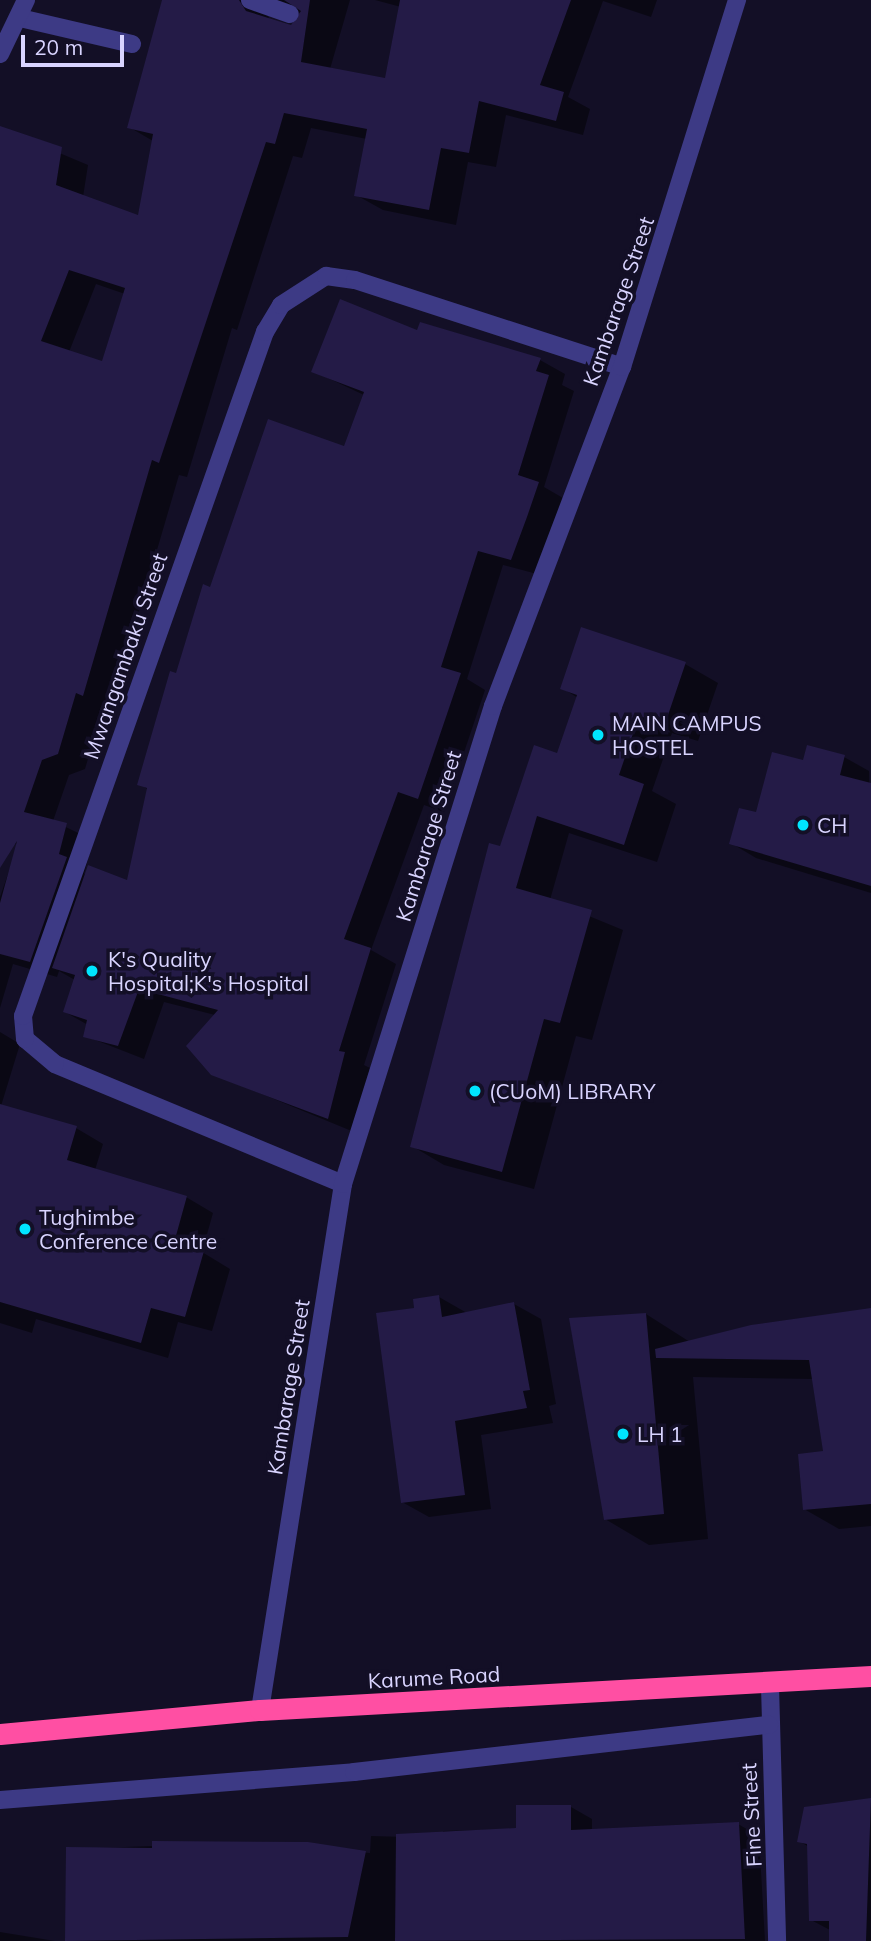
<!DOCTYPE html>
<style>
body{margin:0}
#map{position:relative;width:871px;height:1941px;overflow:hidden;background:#130f26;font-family:Mulish,sans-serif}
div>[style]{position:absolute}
.shadow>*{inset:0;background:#0007}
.building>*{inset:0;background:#241b47}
.minor>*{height:18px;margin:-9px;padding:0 9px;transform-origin:9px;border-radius:9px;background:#3d3a85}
.highway>*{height:21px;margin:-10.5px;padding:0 10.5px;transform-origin:10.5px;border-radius:10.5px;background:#ff4fa3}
.dots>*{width:19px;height:19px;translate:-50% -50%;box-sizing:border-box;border:4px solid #130f26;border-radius:50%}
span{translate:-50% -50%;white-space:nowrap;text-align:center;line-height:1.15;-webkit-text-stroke:7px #130f26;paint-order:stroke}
.street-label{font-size:21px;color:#d9d4ff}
.poi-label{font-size:21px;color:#d9d4ff}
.left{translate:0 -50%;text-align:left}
.scale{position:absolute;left:21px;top:35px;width:103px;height:32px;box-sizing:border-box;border:4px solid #d9d4ff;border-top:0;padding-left:9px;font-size:21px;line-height:24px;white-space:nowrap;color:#d9d4ff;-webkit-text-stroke:5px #130f26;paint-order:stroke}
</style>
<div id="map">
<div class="shadow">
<div style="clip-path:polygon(evenodd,166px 0,350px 0,330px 69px,387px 80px,401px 7px,375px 0,657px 0,651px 17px,603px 1px,568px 97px,590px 109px,583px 135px,506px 115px,496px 167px,468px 162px,456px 225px,383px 210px,356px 195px,367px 139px,311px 128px,302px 158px,293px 156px,237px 330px,232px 328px,187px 477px,179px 475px,110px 710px,103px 708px,85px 769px,69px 775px,53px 821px,93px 840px,84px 874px,128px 882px,149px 790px,139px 784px,212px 589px,345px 448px,364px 395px,313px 371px,418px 332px,540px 360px,565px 374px,562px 385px,574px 391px,544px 487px,563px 498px,537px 574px,503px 565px,467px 679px,485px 690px,444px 812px,424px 805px,371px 950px,396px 964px,364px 1065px,370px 1068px,354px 1132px,213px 1074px,215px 1015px,164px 1002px,144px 1059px,85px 1036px,88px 1025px,65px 1012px,75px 980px,59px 971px,57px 977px,13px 964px,0 1008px,0 897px,18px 845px,0 838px,0 128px,88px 165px,83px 197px,139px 217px,153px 141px,129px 127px,166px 0,281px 4px,298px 10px,303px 19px,287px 27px,270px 21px,266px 11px,281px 4px,166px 0,96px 284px,125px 294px,103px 363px,69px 352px,96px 284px)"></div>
<div style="clip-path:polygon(582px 629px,685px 664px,718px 683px,698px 741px,672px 733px,652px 791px,676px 804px,657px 862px,569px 833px,550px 900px,623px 930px,592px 1040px,576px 1036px,534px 1189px,444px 1165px,412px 1146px,501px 848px,558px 755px,578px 698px,562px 688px)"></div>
<div style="clip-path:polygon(844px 757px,869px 771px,871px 893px,756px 858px,731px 843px,804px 763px)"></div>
<div style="clip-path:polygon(0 1032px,20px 1044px,1px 1106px,76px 1128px,103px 1144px,95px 1170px,186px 1197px,213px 1213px,202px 1252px,230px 1269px,212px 1331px,178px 1322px,168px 1358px,36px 1319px,32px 1333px,0 1323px)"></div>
<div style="clip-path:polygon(439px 1297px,467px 1313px,514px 1304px,541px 1319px,556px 1404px,549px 1406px,553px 1423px,481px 1435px,491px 1509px,429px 1517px,402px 1502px,416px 1309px)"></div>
<div style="clip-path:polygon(871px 1311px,871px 1526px,839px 1529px,804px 1509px,825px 1453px,814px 1379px,693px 1377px,708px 1539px,649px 1545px,605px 1519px,646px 1314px,690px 1342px)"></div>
<div style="clip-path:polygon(871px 1800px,871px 1941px,831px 1941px,830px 1930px,811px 1920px,809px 1847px,799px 1841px,805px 1809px)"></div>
<div style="clip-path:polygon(571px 1807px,592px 1819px,592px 1831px,738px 1824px,759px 1836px,765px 1941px,67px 1941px,68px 1849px,238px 1843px,370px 1853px,371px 1836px,443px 1838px,443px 1831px,518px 1829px)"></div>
<div style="clip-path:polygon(0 1932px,55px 1941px,0 1941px)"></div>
</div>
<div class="building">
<div style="clip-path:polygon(evenodd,162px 0,239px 0,246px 11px,291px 25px,301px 11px,284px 0,310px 0,301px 62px,385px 78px,400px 0,571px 0,540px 85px,564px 92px,556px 121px,479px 101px,469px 153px,441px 148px,429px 210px,354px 196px,367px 129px,284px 113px,275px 144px,266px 142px,159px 463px,152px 460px,83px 696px,76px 693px,58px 754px,42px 760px,24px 812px,67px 823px,59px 854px,67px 857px,30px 962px,0 954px,0 903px,17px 841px,0 868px,0 126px,62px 147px,56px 185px,138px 215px,153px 134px,127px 128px,162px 0,69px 270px,125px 288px,102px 361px,41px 341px,69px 270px)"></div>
<div style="clip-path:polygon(340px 299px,417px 330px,420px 322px,541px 358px,536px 371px,549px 375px,518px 475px,539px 482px,527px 517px,511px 560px,478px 551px,441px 667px,461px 673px,418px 799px,398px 792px,344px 939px,371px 948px,339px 1051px,345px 1052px,328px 1119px,211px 1075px,186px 1046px,218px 1010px,139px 989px,118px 1046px,83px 1037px,87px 1020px,63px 1012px,75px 975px,52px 968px,88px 865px,127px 880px,147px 788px,137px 785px,170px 671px,176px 673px,203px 584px,210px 587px,268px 419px,344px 446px,364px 392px,311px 372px)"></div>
<div style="clip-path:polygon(581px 627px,686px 662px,665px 724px,639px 716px,619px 775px,644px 784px,624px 845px,537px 816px,516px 888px,592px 910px,560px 1023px,544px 1019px,502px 1172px,410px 1147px,489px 843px,500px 846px,534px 745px,557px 753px,577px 695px,560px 689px)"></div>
<div style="clip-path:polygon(807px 745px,845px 755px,840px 775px,871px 783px,871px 886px,729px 844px,739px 808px,756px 812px,772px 752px,803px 760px)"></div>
<div style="clip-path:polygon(0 1104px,77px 1126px,67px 1160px,187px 1196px,174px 1243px,204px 1251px,185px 1317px,151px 1308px,141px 1343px,0 1302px)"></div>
<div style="clip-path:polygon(439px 1295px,442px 1317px,514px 1302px,530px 1390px,523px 1391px,527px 1408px,455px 1421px,465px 1495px,401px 1503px,376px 1313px,414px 1308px,413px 1299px)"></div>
<div style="clip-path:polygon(871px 1308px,871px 1504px,803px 1510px,798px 1454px,823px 1451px,809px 1360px,656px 1358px,655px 1349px,751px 1325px)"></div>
<div style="clip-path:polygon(646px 1313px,664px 1514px,604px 1520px,569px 1318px)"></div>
<div style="clip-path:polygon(871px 1798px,866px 1941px,829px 1941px,829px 1921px,809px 1921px,807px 1844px,797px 1842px,804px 1807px)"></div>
<div style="clip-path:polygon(516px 1805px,571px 1805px,571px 1830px,739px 1822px,745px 1939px,395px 1941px,396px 1834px,516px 1828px)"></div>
<div style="clip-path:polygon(152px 1841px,308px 1842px,366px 1851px,348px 1937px,65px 1941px,66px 1847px,152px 1848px)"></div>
</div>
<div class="minor">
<div style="left:250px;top:0;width:42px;rotate:19.3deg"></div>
<div style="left:20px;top:18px;width:115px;rotate:13.1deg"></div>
<div style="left:0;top:54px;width:60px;rotate:-64.3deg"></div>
<div style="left:343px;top:1184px;width:312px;rotate:-157.4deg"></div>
<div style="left:55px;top:1064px;width:39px;rotate:-140deg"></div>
<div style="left:25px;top:1039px;width:23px;rotate:-95deg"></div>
<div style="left:23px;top:1016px;width:726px;rotate:-70.52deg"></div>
<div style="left:265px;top:332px;width:31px;rotate:-59deg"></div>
<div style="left:281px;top:305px;width:54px;rotate:-32.8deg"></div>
<div style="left:326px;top:276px;width:29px;rotate:8deg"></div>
<div style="left:355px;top:280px;width:281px;rotate:18deg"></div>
<div style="left:770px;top:1686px;width:255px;rotate:88.4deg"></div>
<div style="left:260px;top:1710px;width:533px;rotate:-81.03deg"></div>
<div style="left:343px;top:1184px;width:501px;rotate:-72.58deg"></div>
<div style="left:493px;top:706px;width:363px;rotate:-69.2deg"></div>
<div style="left:622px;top:367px;width:385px;rotate:-72.6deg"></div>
<div style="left:0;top:1800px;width:355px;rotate:-4.5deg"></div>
<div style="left:354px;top:1772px;width:418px;rotate:-6.5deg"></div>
</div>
<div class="highway">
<div style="left:0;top:1734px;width:261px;rotate:-5.3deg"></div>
<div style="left:260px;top:1710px;width:612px;rotate:-3.19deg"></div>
</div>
<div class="dots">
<div style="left:598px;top:735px;background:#00e5ff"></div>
<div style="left:803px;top:825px;background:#00e5ff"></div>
<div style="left:92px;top:971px;background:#00e5ff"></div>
<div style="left:475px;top:1091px;background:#00e5ff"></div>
<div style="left:25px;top:1229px;background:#00e5ff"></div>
<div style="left:623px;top:1434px;background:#00e5ff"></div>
</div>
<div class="street-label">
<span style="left:618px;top:301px;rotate:-71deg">Kambarage Street</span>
<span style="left:125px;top:656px;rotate:-71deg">Mwangambaku Street</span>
<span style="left:428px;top:836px;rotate:-73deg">Kambarage Street</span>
<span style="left:288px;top:1387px;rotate:-81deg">Kambarage Street</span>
<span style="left:434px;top:1677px;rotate:-3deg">Karume Road</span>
<span style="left:751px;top:1815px;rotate:-93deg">Fine Street</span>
</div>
<div class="poi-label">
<span class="left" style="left:612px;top:735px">MAIN CAMPUS<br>HOSTEL</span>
<span class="left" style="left:817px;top:825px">CH</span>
<span class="left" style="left:108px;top:971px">K's Quality<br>Hospital;K's Hospital</span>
<span class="left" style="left:489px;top:1091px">(CUoM) LIBRARY</span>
<span class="left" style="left:39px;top:1229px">Tughimbe<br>Conference Centre</span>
<span class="left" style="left:637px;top:1434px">LH 1</span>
</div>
<div class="scale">20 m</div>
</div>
